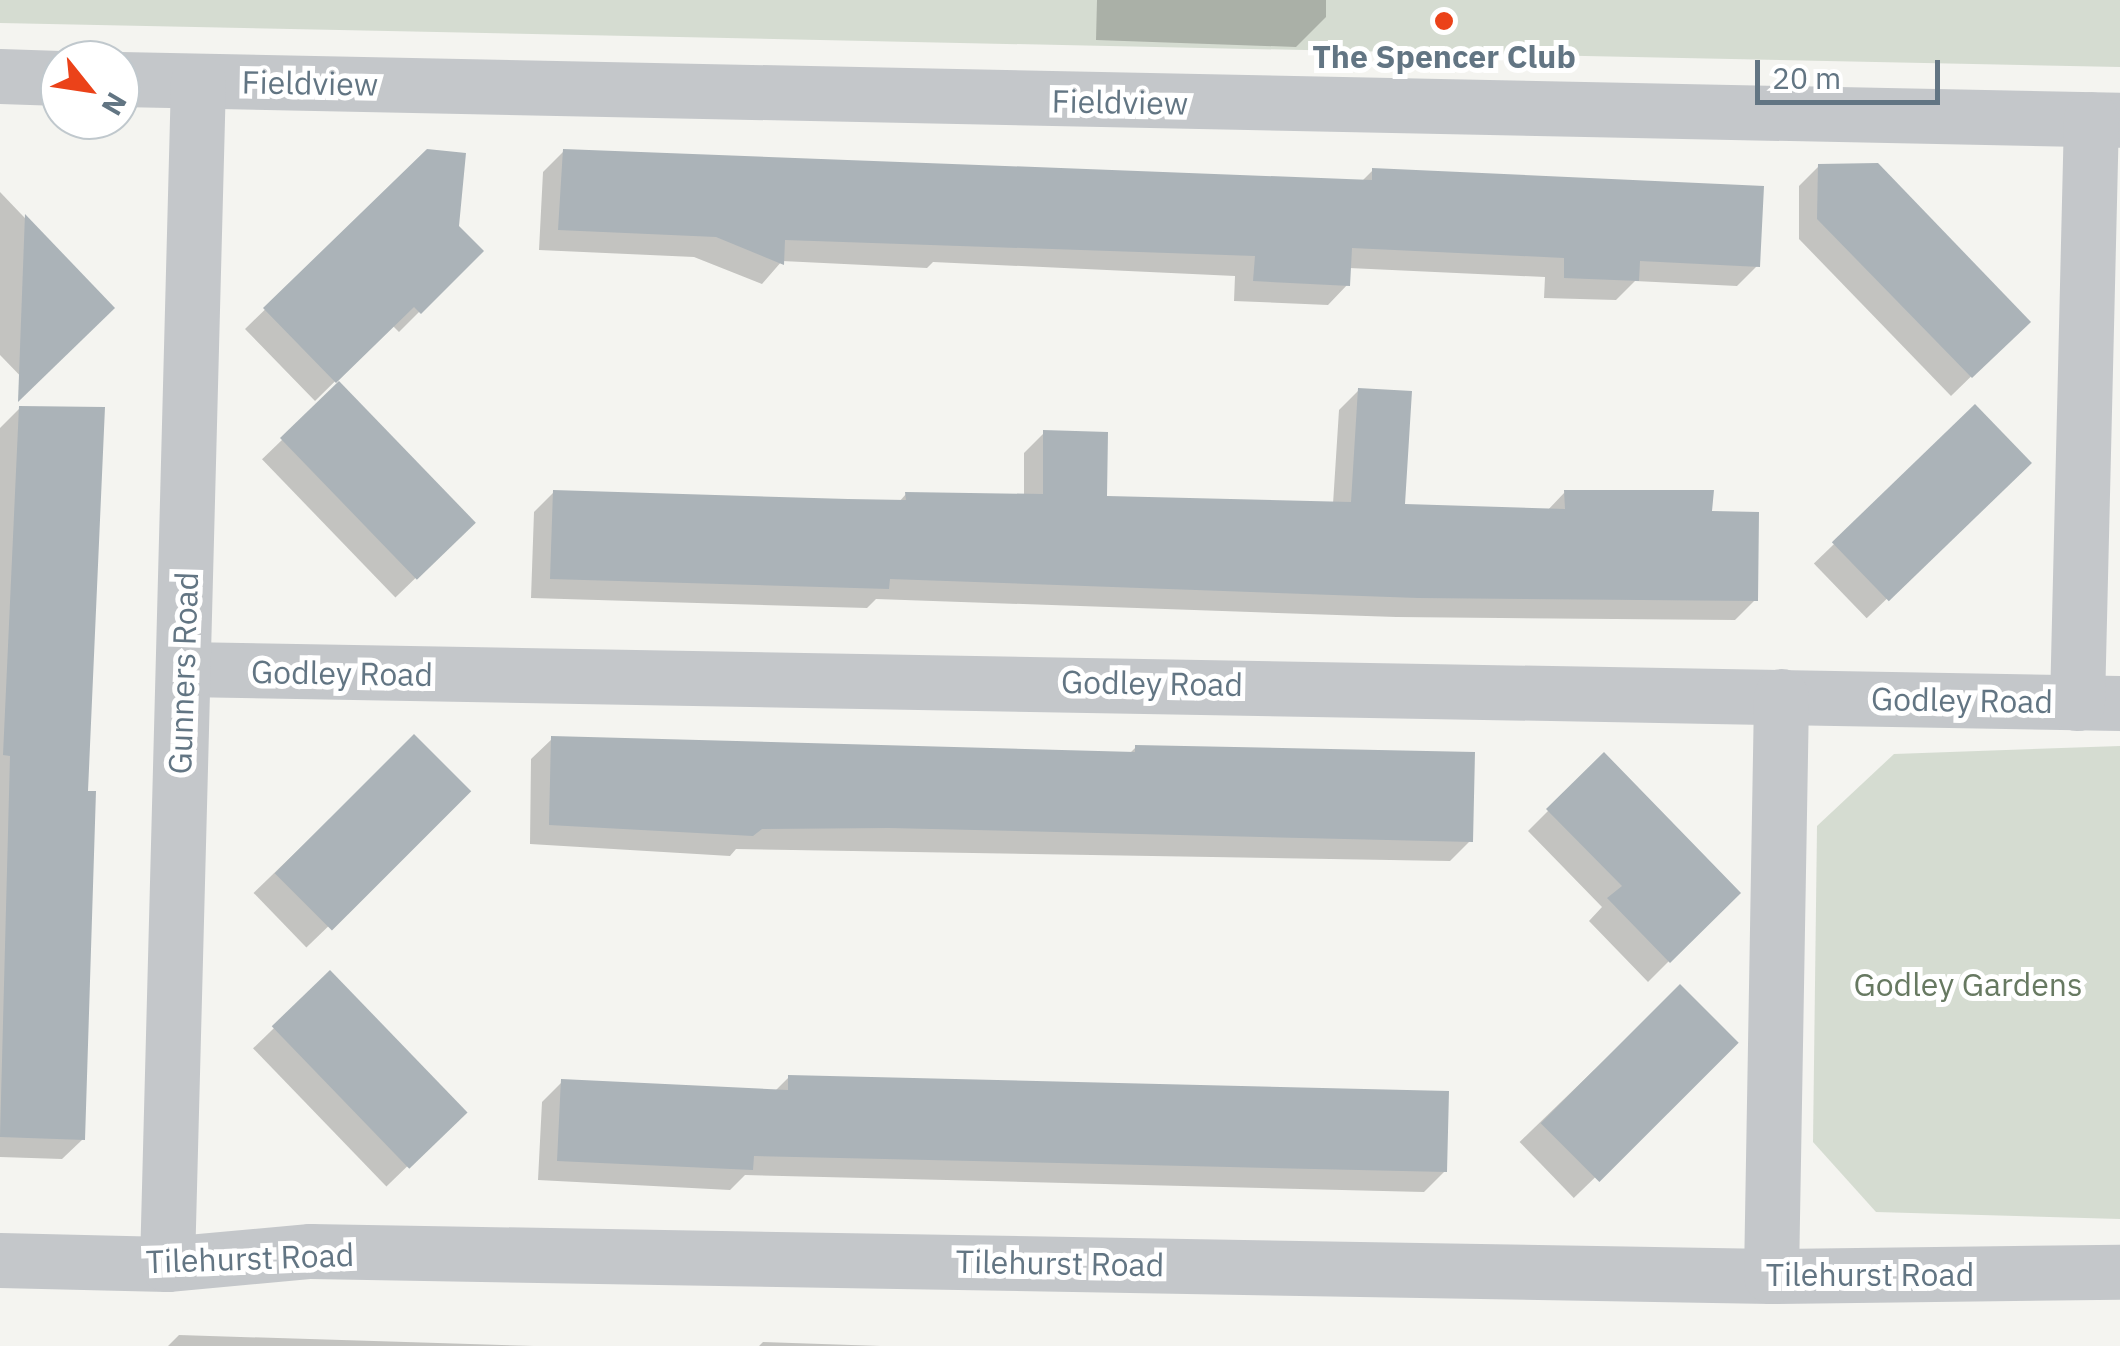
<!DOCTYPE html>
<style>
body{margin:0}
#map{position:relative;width:2120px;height:1346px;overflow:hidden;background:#f4f4f0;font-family:"IBM Plex Sans",sans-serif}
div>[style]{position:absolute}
.green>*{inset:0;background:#d5dcd1}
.shadow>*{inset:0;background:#0003;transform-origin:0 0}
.building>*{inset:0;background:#abb3b8;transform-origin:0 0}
.minor>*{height:55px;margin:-27.5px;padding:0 27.5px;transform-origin:27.5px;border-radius:27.5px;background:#c4c7ca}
.dots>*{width:28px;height:28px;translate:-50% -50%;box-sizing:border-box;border:5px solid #fff;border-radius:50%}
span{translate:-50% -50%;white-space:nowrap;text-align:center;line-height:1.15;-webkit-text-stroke:10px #fff;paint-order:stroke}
.poi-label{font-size:32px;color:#627583;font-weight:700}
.street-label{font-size:32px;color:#627583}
.park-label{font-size:32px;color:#677961}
.north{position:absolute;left:40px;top:40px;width:100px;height:100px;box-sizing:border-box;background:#fff;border:2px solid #c0c8cd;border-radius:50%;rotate:120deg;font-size:28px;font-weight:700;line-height:40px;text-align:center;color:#627583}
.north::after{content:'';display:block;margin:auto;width:35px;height:45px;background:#eb4219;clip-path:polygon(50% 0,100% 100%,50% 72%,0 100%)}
.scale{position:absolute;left:1755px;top:60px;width:185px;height:45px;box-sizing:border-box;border:5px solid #627583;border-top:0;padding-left:12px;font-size:30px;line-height:35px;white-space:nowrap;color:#627583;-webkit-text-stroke:8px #fff;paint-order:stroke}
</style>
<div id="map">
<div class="green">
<div style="clip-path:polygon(0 0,2120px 0,2120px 67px,0 23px)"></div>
<div style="clip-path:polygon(2120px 746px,2120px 1219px,1876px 1212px,1813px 1142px,1817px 826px,1894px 754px)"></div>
</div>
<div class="shadow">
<div style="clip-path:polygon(1097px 0,1326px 0,1326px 17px,1296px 47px,1096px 40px)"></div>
<div style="clip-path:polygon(428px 151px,457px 227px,480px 251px,399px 332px,392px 325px,315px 401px,245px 329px)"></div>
<div style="clip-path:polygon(564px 151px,1361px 182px,1373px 170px,1757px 266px,1737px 286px,1635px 281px,1616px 300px,1544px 298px,1545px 277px,1349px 268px,1348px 284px,1328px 305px,1234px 301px,1235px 276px,933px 262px,927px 268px,782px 261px,762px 284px,694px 257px,539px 250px,543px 172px)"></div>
<div style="clip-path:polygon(1819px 166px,2027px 322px,1951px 396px,1799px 239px,1799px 186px)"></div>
<div style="clip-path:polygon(0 192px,111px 308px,31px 387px,0 355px)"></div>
<div style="left:339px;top:385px;width:192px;height:107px;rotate:46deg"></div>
<div style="clip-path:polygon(1359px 390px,1403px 506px,1546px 512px,1565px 492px,1709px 513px,1755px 600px,1735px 620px,1396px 617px,876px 599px,867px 608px,531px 598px,534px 512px,554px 492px,899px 502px,906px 494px,1024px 496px,1024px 453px,1044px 433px,1104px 498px,1333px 504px,1339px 410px)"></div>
<div style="clip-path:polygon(20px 408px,85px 793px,83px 1139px,62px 1159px,0 1157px,0 428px)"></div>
<div style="left:1975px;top:408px;width:76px;height:224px;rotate:46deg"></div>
<div style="left:414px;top:738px;width:76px;height:223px;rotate:46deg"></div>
<div style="clip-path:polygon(552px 739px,1129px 754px,1136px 747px,1470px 841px,1450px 861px,736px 849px,730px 856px,530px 844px,531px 759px)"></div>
<div style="clip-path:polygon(1604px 755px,1737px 893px,1648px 982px,1589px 921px,1602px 907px,1528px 831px)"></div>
<div style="left:330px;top:974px;width:192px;height:107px;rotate:46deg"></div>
<div style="left:1680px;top:987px;width:78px;height:223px;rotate:46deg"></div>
<div style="clip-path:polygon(789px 1077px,1445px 1171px,1424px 1192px,745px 1175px,730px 1190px,538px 1180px,542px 1102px,562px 1082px,774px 1092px)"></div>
<div style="clip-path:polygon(179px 1335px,534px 1346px,168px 1346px)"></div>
<div style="clip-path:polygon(763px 1342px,881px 1346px,759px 1346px)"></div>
</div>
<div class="building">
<div style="clip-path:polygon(427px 149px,466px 153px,459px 226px,484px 251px,421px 314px,414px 307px,336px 383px,263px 308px)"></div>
<div style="clip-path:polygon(563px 149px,1372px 180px,1372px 168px,1764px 186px,1760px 267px,1640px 261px,1639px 281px,1564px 278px,1564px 258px,1352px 248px,1350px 286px,1253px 281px,1255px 256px,785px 240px,784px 265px,716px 237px,558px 230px)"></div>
<div style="clip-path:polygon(1878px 163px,2031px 322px,1972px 378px,1817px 219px,1818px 164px)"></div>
<div style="clip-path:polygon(25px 214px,115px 308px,18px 402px)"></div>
<div style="left:339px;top:381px;width:197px;height:82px;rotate:46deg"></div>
<div style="clip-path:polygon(1358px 388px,1412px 391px,1405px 504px,1565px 509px,1564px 490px,1714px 490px,1712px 511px,1759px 512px,1758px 601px,1418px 598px,890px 579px,889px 589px,550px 579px,553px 490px,848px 499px,906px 500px,905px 492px,1043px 494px,1043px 430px,1108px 432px,1107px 496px,1351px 502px)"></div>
<div style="left:1975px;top:404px;width:82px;height:199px;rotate:46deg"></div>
<div style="clip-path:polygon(19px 406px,105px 407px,88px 791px,96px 791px,85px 1140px,0 1137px,10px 756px,3px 755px)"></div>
<div style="left:414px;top:734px;width:81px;height:197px;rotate:45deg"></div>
<div style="clip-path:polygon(551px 736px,1135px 752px,1135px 745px,1475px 752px,1473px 842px,889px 828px,762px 829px,753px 836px,549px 825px)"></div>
<div style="clip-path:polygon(1604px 752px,1741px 893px,1670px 963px,1607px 898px,1622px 886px,1546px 809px)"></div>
<div style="left:330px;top:970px;width:198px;height:81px;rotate:46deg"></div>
<div style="left:1680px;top:984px;width:83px;height:197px;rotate:45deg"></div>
<div style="clip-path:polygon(788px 1075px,1449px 1091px,1447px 1172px,754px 1156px,753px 1170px,557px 1161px,561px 1079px,788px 1090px)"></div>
</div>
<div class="minor">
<div style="left:0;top:76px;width:60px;rotate:1.9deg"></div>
<div style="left:120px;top:79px;width:2000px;rotate:1.17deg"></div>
<div style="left:184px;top:669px;width:1936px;rotate:1.01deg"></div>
<div style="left:2077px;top:703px;width:584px;rotate:-88.63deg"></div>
<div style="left:0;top:1260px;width:167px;rotate:1.4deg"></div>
<div style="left:167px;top:1264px;width:144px;rotate:-5.2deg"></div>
<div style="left:310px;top:1251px;width:1461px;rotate:0.98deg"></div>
<div style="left:1771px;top:1276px;width:349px;rotate:-0.7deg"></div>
<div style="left:167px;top:1264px;width:1183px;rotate:-88.5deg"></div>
<div style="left:1771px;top:1276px;width:580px;rotate:-89.01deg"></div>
</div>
<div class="dots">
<div style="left:1444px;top:21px;background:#eb4219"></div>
</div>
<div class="poi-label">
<span style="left:1444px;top:56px">The Spencer Club</span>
</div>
<div class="street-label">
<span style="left:310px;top:83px;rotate:1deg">Fieldview</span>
<span style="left:1120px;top:102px;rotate:1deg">Fieldview</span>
<span style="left:183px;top:673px;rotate:-88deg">Gunners Road</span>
<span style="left:342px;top:673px;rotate:1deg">Godley Road</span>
<span style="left:1152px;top:683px;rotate:1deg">Godley Road</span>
<span style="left:1962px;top:700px;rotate:1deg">Godley Road</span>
<span style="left:250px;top:1258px;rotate:-2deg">Tilehurst Road</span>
<span style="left:1060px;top:1263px;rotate:1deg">Tilehurst Road</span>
<span style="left:1870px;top:1274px">Tilehurst Road</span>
</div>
<div class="park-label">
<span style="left:1968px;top:984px">Godley Gardens</span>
</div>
<div class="north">N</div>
<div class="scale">20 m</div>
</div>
